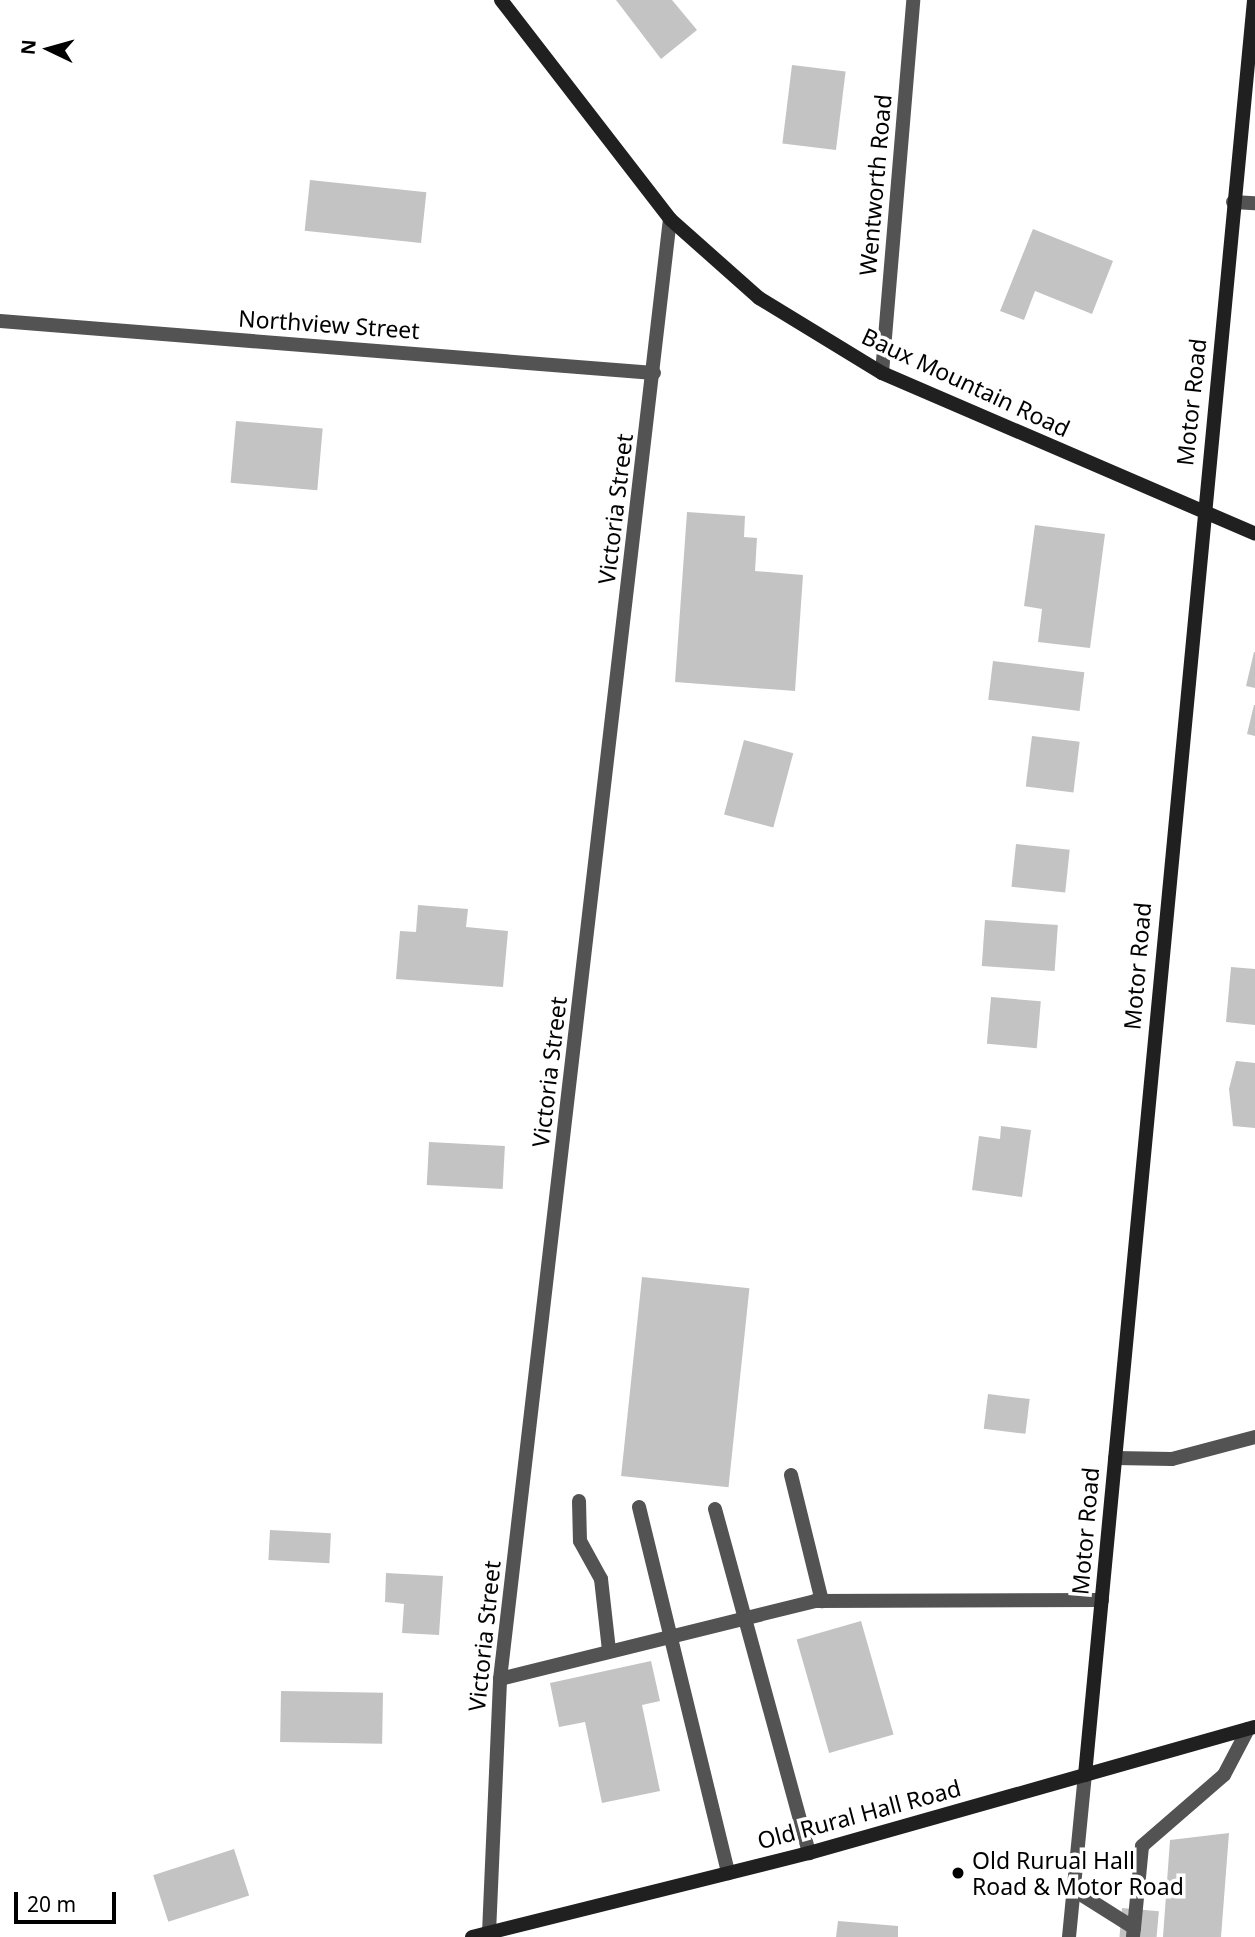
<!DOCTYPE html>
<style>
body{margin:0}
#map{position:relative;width:1255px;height:1937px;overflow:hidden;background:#fff;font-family:"Noto Sans",sans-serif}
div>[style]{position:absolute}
.building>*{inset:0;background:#c3c3c3;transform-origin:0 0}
.service>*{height:14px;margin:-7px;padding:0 7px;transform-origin:7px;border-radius:7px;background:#535353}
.minor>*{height:14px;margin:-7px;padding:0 7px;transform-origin:7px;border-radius:7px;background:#535353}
.tertiary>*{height:14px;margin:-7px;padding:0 7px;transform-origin:7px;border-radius:7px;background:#535353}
.secondary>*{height:14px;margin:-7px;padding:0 7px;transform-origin:7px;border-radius:7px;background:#202020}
.dots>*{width:19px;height:19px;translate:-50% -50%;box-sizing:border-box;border:4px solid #fff;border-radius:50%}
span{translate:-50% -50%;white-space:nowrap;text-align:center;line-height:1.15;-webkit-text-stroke:7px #fff;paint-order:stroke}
.street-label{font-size:23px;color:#000}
.poi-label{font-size:23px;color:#000}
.left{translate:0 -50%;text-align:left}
.north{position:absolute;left:14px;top:14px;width:70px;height:70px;-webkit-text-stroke:5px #fff;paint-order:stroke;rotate:275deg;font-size:19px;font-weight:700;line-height:28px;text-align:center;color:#000}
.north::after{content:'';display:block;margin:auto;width:24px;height:32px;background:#000;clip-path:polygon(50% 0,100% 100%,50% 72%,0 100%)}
.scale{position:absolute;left:14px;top:1892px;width:102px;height:32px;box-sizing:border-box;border:4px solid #000;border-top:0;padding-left:9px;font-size:21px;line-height:24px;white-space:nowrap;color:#000;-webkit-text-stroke:5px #fff;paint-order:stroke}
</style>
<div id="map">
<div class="building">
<div style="clip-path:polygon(616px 0,672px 0,697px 30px,661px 59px)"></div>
<div style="left:792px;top:65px;width:54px;height:79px;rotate:7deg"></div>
<div style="left:310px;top:180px;width:117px;height:51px;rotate:6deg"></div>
<div style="clip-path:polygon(1033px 229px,1113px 261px,1092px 314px,1035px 291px,1024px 320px,1000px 311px)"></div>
<div style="left:236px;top:421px;width:87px;height:62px;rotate:5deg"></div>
<div style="clip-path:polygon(687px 512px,745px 516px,744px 537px,757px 538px,755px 571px,803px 575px,795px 691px,675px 682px)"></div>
<div style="clip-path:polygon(1035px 525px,1105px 534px,1090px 648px,1038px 642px,1042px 609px,1024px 606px)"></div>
<div style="clip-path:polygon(1254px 652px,1255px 652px,1255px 688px,1246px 686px)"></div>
<div style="left:993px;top:661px;width:92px;height:39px;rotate:7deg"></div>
<div style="clip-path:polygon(1254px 705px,1255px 705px,1255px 736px,1247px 734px)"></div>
<div style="left:1032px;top:736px;width:48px;height:51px;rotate:7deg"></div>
<div style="left:744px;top:740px;width:51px;height:77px;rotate:15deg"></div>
<div style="left:1016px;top:844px;width:54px;height:43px;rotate:6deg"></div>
<div style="clip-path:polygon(418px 905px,468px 909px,466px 927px,508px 931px,503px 987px,396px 979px,400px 931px,416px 932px)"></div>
<div style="left:985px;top:920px;width:73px;height:46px;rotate:4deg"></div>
<div style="clip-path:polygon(1231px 967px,1255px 969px,1255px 1025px,1226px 1022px)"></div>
<div style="left:991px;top:997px;width:50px;height:47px;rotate:5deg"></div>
<div style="clip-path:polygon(1236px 1061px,1255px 1063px,1255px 1128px,1233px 1126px,1229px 1089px)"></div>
<div style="clip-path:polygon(1001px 1126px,1031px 1130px,1022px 1197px,972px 1190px,979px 1136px,1000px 1139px)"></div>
<div style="left:429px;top:1142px;width:76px;height:43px;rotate:3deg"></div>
<div style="left:642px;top:1277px;width:108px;height:200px;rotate:6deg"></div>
<div style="left:988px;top:1394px;width:42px;height:35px;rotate:7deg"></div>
<div style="left:270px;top:1530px;width:61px;height:30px;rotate:3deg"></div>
<div style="clip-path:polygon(386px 1573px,443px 1576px,439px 1635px,402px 1633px,404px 1604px,385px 1602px)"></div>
<div style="left:861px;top:1621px;width:118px;height:67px;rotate:74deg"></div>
<div style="clip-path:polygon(651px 1661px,660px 1701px,642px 1705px,660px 1791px,602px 1803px,585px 1722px,559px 1727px,550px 1683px)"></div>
<div style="left:281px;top:1691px;width:102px;height:51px;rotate:1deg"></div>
<div style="clip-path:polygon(1229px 1833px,1221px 1937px,1163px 1937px,1170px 1840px)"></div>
<div style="left:234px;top:1849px;width:49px;height:85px;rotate:72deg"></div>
<div style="left:1122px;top:1908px;width:37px;height:29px;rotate:5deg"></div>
<div style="clip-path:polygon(838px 1921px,898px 1926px,898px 1937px,836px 1937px)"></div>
</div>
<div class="service">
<div style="left:1233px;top:202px;width:22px;rotate:3deg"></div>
<div style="left:1115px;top:1458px;width:57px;rotate:1deg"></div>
<div style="left:1172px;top:1459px;width:86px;rotate:-14.8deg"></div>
<div style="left:791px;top:1475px;width:130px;rotate:76.2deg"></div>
<div style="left:579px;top:1501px;width:40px;rotate:88.6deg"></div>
<div style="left:580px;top:1541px;width:43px;rotate:61.1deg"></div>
<div style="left:601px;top:1579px;width:71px;rotate:83.6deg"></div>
<div style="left:639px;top:1507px;width:377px;rotate:76.3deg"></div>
<div style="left:715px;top:1509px;width:357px;rotate:74.7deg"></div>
<div style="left:500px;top:1679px;width:325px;rotate:-13.9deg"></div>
<div style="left:815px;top:1601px;width:287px;rotate:-0.2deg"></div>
<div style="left:1074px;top:1890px;width:71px;rotate:32.3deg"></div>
<div style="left:1134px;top:1928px;width:8px;rotate:97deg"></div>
<div style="left:1134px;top:1928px;width:82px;rotate:-84.4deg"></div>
<div style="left:1142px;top:1846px;width:108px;rotate:-40.9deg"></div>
<div style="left:1224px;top:1775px;width:52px;rotate:-62.4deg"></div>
</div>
<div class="minor">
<div style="left:0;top:321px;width:656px;rotate:4.55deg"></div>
<div style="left:882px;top:373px;width:374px;rotate:-85.2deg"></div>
<div style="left:489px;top:1933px;width:254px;rotate:-87.5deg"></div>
<div style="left:500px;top:1679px;width:1470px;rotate:-83.36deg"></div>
</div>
<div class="tertiary">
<div style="left:1069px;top:1937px;width:163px;rotate:-84.4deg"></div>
</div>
<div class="secondary">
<div style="left:501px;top:0;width:277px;rotate:52.3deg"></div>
<div style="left:670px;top:219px;width:119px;rotate:41.6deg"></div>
<div style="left:759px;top:298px;width:144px;rotate:31.4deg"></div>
<div style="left:882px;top:373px;width:406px;rotate:23.3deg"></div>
<div style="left:1085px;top:1775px;width:1783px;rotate:-84.56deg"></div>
<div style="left:472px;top:1937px;width:347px;rotate:-14deg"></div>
<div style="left:809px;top:1853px;width:463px;rotate:-15.8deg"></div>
</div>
<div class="dots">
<div style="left:958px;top:1873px;background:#000"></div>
</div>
<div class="street-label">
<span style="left:875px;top:185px;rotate:-85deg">Wentworth Road</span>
<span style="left:329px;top:324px;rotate:4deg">Northview Street</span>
<span style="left:966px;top:382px;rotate:25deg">Baux Mountain Road</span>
<span style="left:1191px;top:402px;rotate:-84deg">Motor Road</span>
<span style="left:615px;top:509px;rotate:-83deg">Victoria Street</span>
<span style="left:1137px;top:966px;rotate:-85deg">Motor Road</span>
<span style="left:549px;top:1072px;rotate:-83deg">Victoria Street</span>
<span style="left:1085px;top:1531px;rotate:-85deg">Motor Road</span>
<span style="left:484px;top:1636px;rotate:-84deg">Victoria Street</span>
<span style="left:859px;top:1814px;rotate:-15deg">Old Rural Hall Road</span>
</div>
<div class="poi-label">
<span class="left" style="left:972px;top:1873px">Old Rurual Hall<br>Road &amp; Motor Road</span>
</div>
<div class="north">N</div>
<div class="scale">20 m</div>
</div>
